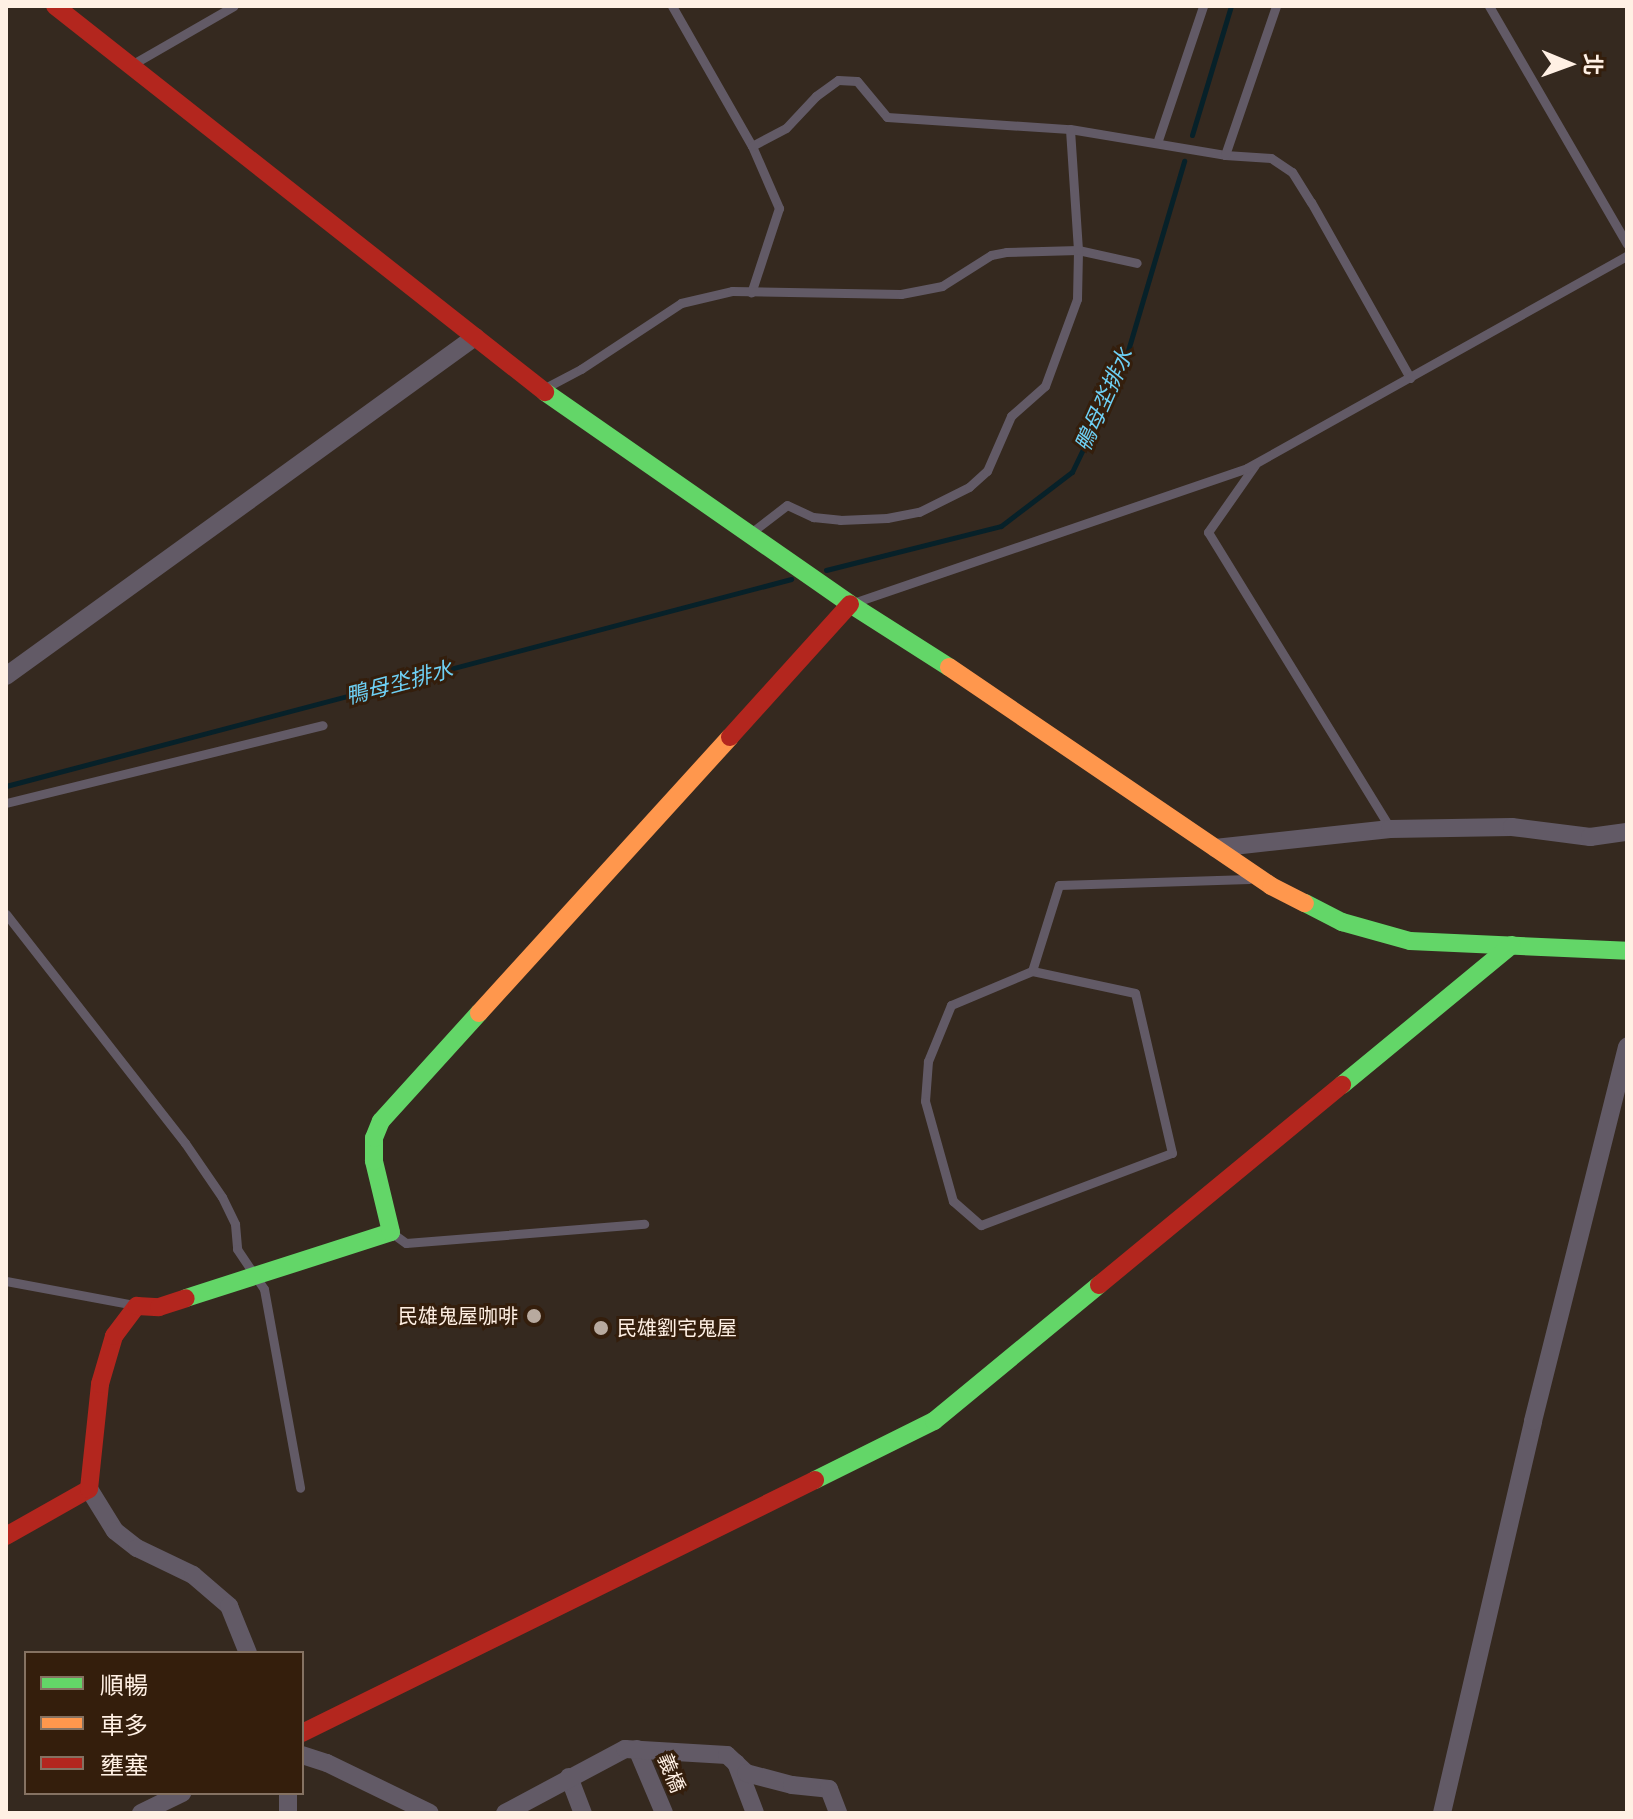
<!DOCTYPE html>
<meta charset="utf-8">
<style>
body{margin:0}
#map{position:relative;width:1633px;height:1819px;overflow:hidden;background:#35291f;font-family:"PT Sans Narrow","Noto Sans TC",sans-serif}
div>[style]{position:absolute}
.stream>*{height:5px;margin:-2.5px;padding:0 2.5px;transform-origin:2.5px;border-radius:2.5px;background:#072129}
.lane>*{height:9px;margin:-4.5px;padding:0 4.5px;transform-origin:4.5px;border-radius:4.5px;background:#625a66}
.street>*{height:18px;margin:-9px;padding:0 9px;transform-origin:9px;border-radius:9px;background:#625a66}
.fast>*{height:18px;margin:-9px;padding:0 9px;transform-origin:9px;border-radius:9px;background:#63d668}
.slow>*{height:18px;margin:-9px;padding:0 9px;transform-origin:9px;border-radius:9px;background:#ff974d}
.jam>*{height:18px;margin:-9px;padding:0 9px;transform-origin:9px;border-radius:9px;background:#b3261e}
.dots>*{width:22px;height:22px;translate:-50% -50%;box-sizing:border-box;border:4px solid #341e0c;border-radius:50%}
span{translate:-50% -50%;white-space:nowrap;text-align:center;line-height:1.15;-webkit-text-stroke:6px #341e0c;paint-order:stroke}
.poi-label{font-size:20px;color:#fff0e4}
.right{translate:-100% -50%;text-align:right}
.left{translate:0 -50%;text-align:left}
.street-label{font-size:20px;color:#fff0e4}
.water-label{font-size:22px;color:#6ed0f4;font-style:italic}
.frame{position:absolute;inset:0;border:8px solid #fff0e4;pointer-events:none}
.legend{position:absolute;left:24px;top:1651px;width:280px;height:144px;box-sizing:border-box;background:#341e0c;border:2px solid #857262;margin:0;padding:10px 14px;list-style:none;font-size:24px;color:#fff0e4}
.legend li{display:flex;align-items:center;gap:16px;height:40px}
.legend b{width:40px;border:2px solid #857262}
.north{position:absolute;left:1529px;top:24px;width:80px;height:80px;-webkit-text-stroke:6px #341e0c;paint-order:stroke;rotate:91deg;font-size:22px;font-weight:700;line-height:32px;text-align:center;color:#fff0e4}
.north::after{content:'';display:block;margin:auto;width:28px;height:36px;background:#fff0e4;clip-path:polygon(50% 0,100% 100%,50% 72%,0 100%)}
</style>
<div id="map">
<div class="stream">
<div style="left:1192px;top:135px;width:135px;rotate:-73.2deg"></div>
<div style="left:826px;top:570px;width:180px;rotate:-14.1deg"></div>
<div style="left:1001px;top:526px;width:89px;rotate:-37.3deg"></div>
<div style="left:1072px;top:472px;width:120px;rotate:-64.3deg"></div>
<div style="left:1124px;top:364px;width:212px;rotate:-73.5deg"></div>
<div style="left:6px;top:786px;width:812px;rotate:-14.77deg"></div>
</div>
<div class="lane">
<div style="left:672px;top:6px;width:161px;rotate:60.3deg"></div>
<div style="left:752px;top:146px;width:68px;rotate:66.5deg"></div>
<div style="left:779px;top:208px;width:89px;rotate:108.2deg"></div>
<div style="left:1489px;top:6px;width:275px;rotate:59.9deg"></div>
<div style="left:133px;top:64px;width:116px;rotate:-29.9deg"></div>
<div style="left:1157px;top:143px;width:145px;rotate:-71.4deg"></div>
<div style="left:752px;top:146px;width:38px;rotate:-28deg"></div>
<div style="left:786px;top:128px;width:44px;rotate:-46.8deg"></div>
<div style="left:816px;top:96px;width:27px;rotate:-36deg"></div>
<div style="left:838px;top:80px;width:19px;rotate:3deg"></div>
<div style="left:857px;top:81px;width:47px;rotate:50.2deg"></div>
<div style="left:887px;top:117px;width:183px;rotate:3.8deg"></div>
<div style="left:1070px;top:129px;width:157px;rotate:9.5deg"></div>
<div style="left:1225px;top:155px;width:46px;rotate:3.7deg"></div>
<div style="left:1271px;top:158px;width:25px;rotate:34deg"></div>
<div style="left:1292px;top:172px;width:36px;rotate:58deg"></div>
<div style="left:1311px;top:202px;width:202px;rotate:60.6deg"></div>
<div style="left:1225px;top:155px;width:157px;rotate:-71.1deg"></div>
<div style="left:545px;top:388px;width:41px;rotate:-27.8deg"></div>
<div style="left:581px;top:369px;width:120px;rotate:-33.4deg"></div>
<div style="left:681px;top:303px;width:52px;rotate:-13.2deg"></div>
<div style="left:732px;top:291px;width:169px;rotate:1deg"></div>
<div style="left:901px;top:294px;width:42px;rotate:-11deg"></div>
<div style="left:942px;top:286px;width:58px;rotate:-32.3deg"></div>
<div style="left:991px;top:255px;width:15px;rotate:-11deg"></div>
<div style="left:1006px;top:252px;width:72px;rotate:-1.6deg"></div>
<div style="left:1078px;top:250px;width:60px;rotate:12.4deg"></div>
<div style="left:1255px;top:465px;width:82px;rotate:125deg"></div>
<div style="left:1208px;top:532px;width:347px;rotate:58.4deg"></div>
<div style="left:752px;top:532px;width:44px;rotate:-37.6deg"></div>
<div style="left:787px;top:505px;width:29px;rotate:25deg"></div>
<div style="left:813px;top:517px;width:27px;rotate:6deg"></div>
<div style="left:840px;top:520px;width:47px;rotate:-2.4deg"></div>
<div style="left:887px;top:518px;width:33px;rotate:-11deg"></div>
<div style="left:919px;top:512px;width:56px;rotate:-26.6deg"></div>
<div style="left:969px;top:487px;width:24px;rotate:-42deg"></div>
<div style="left:987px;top:471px;width:60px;rotate:-66.4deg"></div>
<div style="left:1011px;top:416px;width:45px;rotate:-41.4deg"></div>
<div style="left:1045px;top:386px;width:93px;rotate:-69.8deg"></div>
<div style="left:1077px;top:299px;width:49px;rotate:-88.8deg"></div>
<div style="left:1078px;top:250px;width:121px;rotate:-93.8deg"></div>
<div style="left:856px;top:602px;width:413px;rotate:-18.9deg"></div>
<div style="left:1247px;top:468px;width:435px;rotate:-29.2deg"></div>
<div style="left:6px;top:803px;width:326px;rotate:-13.8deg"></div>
<div style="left:6px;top:914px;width:291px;rotate:52deg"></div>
<div style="left:185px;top:1143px;width:65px;rotate:55.6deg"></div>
<div style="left:222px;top:1197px;width:30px;rotate:64deg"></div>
<div style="left:235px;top:1224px;width:25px;rotate:85deg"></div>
<div style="left:237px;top:1249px;width:48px;rotate:56deg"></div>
<div style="left:264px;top:1289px;width:202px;rotate:79.7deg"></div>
<div style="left:1032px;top:971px;width:88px;rotate:157.2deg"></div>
<div style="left:951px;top:1005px;width:61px;rotate:112.3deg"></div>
<div style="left:928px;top:1061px;width:40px;rotate:94.3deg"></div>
<div style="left:925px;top:1101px;width:104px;rotate:74.4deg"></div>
<div style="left:953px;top:1201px;width:37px;rotate:41deg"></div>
<div style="left:981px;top:1225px;width:204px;rotate:-20.7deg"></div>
<div style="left:1172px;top:1153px;width:164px;rotate:-103deg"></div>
<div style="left:1135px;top:993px;width:105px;rotate:-167.9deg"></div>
<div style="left:1032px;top:971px;width:90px;rotate:-72.6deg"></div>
<div style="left:1059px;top:885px;width:190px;rotate:-1.8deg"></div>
<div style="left:392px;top:1233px;width:17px;rotate:36deg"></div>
<div style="left:406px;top:1243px;width:239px;rotate:-4.6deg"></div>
<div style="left:6px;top:1281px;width:130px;rotate:10.6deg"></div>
</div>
<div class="street">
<div style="left:6px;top:676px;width:579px;rotate:-35.86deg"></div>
<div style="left:1215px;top:848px;width:176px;rotate:-6.2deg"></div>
<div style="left:1390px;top:829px;width:122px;rotate:-0.9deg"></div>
<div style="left:1512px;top:827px;width:79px;rotate:7.3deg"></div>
<div style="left:1590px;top:837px;width:37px;rotate:-8deg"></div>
<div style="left:89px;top:1489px;width:49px;rotate:58.2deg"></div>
<div style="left:115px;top:1531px;width:28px;rotate:38deg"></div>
<div style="left:137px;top:1548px;width:62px;rotate:25.7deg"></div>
<div style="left:193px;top:1575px;width:48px;rotate:40.7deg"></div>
<div style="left:229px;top:1606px;width:51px;rotate:68deg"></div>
<div style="left:637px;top:1749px;width:69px;rotate:67.1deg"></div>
<div style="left:302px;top:1755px;width:26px;rotate:18deg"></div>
<div style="left:327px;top:1763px;width:114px;rotate:25.9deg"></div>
<div style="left:736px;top:1763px;width:53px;rotate:69.2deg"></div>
<div style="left:569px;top:1777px;width:39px;rotate:69deg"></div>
<div style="left:288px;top:1793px;width:20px;rotate:90deg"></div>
<div style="left:141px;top:1813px;width:46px;rotate:-26deg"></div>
<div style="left:505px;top:1813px;width:136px;rotate:-28.1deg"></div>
<div style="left:625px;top:1749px;width:102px;rotate:3.4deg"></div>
<div style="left:727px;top:1755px;width:26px;rotate:43deg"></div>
<div style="left:746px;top:1773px;width:48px;rotate:14.6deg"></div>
<div style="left:792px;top:1785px;width:37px;rotate:6deg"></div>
<div style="left:829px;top:1789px;width:26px;rotate:69deg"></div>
<div style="left:1442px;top:1813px;width:402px;rotate:-76.9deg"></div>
<div style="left:1533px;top:1421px;width:386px;rotate:-75.9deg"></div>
</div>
<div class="fast">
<div style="left:545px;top:392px;width:371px;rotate:34.8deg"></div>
<div style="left:850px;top:604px;width:117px;rotate:32.5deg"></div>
<div style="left:1305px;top:903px;width:42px;rotate:27.2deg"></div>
<div style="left:1342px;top:922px;width:71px;rotate:15.6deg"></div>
<div style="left:1410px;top:941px;width:217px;rotate:2.6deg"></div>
<div style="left:1342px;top:1085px;width:220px;rotate:-39.5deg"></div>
<div style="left:186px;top:1298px;width:215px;rotate:-17.8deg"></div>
<div style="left:391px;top:1232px;width:73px;rotate:-103.5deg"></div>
<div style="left:374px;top:1161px;width:23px;rotate:-90deg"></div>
<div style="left:374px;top:1138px;width:18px;rotate:-68deg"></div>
<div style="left:381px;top:1121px;width:146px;rotate:-47.8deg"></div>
<div style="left:815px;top:1480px;width:133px;rotate:-26.4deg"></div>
<div style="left:934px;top:1421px;width:214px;rotate:-39.5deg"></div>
</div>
<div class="slow">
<div style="left:949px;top:667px;width:389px;rotate:34.2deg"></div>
<div style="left:1271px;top:886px;width:38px;rotate:27deg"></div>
<div style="left:479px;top:1013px;width:373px;rotate:-47.7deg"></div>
</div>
<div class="jam">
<div style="left:55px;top:6px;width:624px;rotate:38.23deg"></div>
<div style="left:730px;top:737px;width:179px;rotate:-47.9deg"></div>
<div style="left:1099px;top:1285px;width:315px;rotate:-39.5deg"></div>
<div style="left:6px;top:1536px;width:95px;rotate:-29.5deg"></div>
<div style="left:89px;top:1489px;width:106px;rotate:-84deg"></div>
<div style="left:100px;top:1384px;width:50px;rotate:-73.7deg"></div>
<div style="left:114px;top:1336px;width:38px;rotate:-53deg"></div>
<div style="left:137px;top:1306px;width:22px;rotate:3deg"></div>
<div style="left:159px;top:1307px;width:28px;rotate:-18deg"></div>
<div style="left:302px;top:1733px;width:572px;rotate:-26.25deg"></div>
</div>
<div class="dots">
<div style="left:534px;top:1316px;background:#b8aa9f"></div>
<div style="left:601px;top:1328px;background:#b8aa9f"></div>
</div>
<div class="poi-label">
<span class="right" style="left:518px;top:1316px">民雄鬼屋咖啡</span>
<span class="left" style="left:617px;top:1328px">民雄劉宅鬼屋</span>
</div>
<div class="street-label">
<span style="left:671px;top:1773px;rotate:68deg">義橋</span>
</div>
<div class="water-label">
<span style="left:1104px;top:400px;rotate:-66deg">鴨母坔排水</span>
<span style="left:399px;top:683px;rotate:-15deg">鴨母坔排水</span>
</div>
<div class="frame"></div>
<ul class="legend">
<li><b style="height:10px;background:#63d668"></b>順暢</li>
<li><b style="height:10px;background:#ff974d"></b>車多</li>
<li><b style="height:10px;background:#b3261e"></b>壅塞</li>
</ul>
<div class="north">北</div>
</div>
